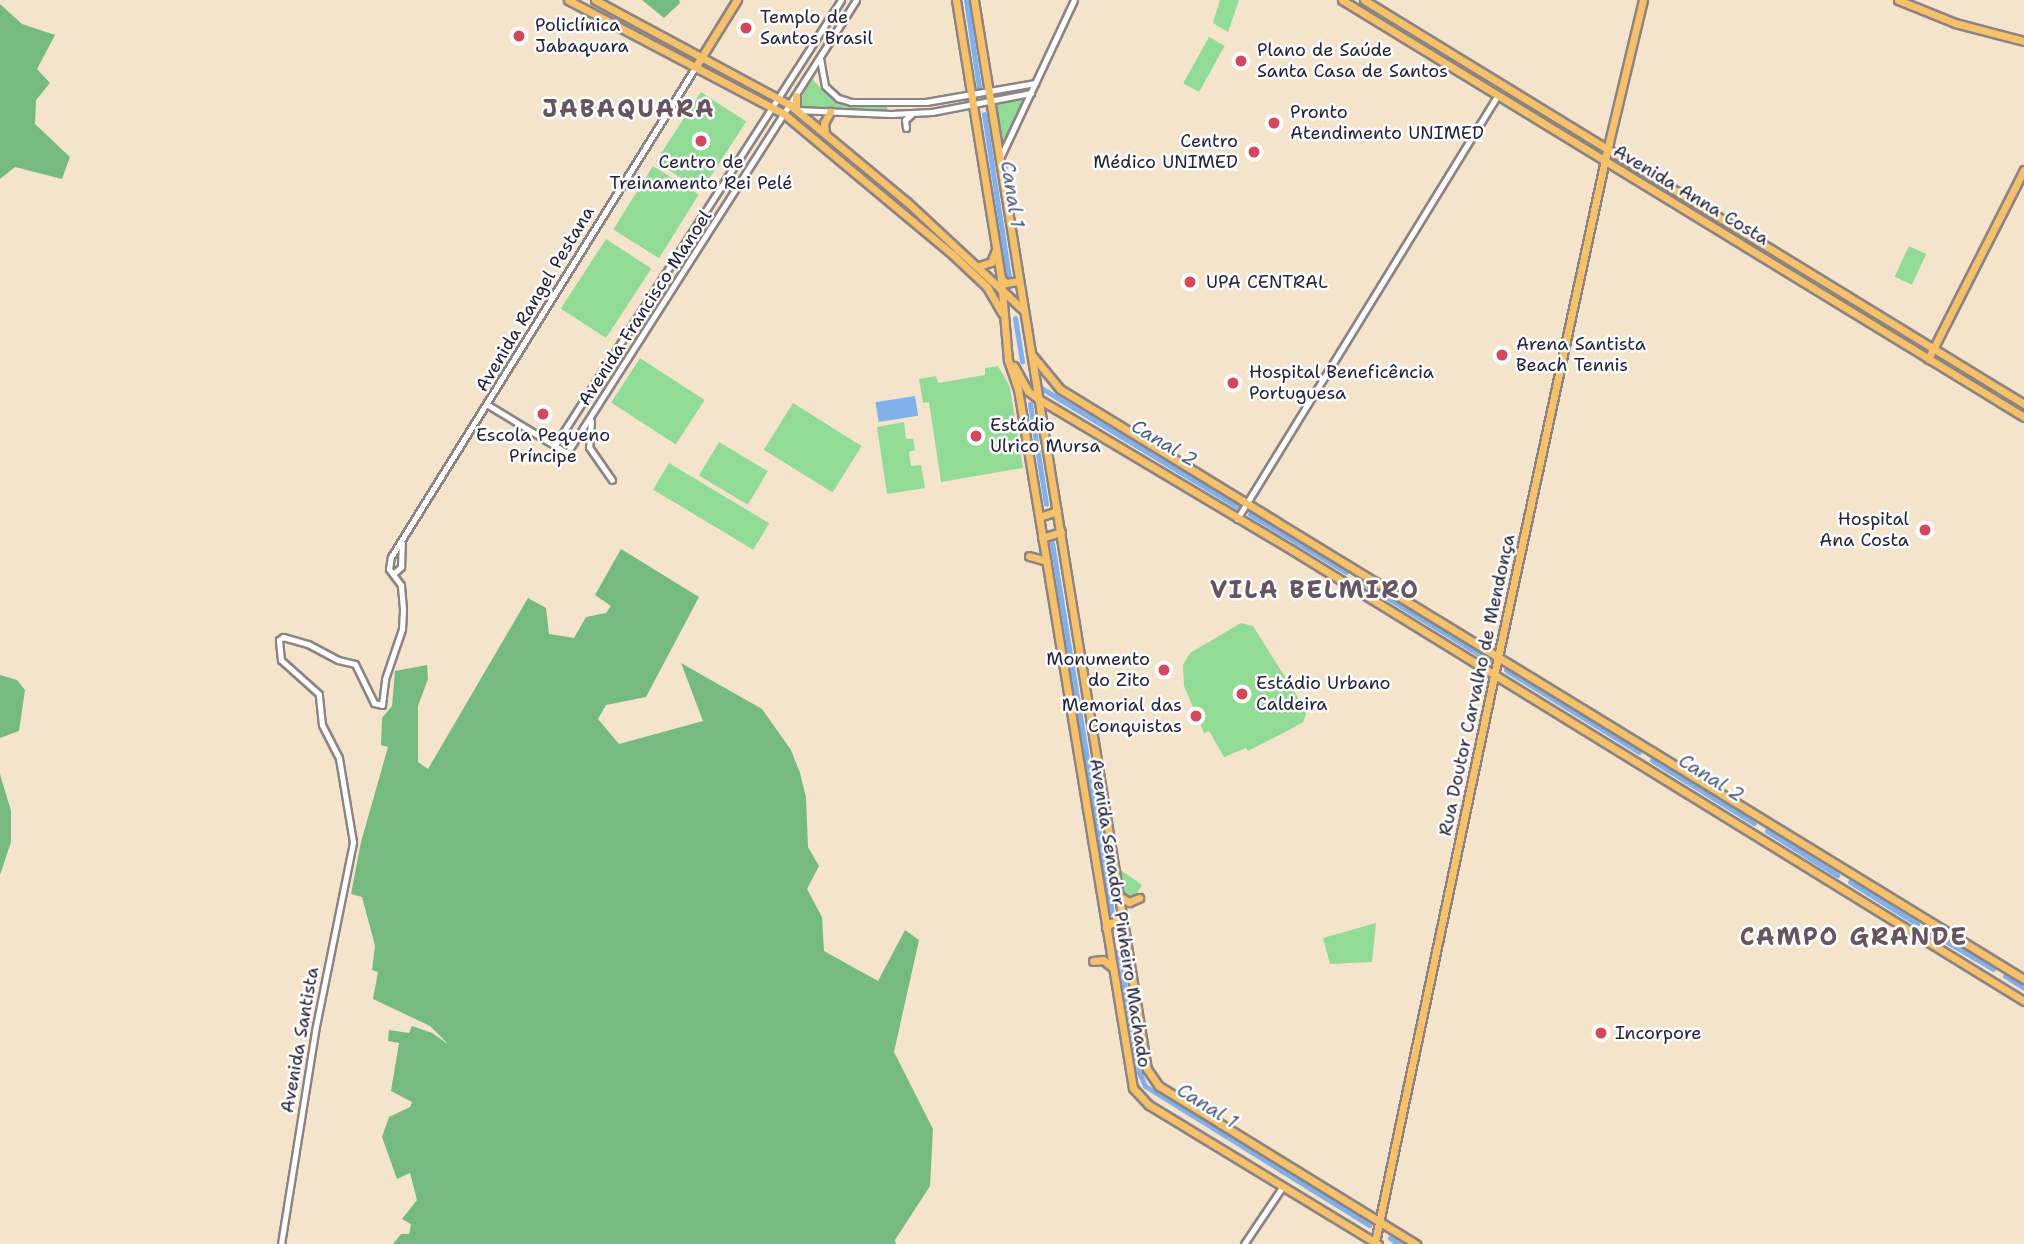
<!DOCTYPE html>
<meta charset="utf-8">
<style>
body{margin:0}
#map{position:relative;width:2024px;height:1244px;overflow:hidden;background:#f5e4cc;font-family:"Shantell Sans",sans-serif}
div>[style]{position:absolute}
.green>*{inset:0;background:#92db96;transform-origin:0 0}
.forest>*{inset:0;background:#75bb7f}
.water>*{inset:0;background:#80b1ec;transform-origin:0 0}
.canal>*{height:5px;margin:-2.5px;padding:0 2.5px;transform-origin:2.5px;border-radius:2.5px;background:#80b1ec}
.roads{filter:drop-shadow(2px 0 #8c8384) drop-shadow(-2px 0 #8c8384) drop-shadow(0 2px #8c8384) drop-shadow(0 -2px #8c8384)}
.minor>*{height:5px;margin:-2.5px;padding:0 2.5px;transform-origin:2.5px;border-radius:2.5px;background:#fff}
.major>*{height:7px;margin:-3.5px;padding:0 3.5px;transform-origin:3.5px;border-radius:3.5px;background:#f5c16b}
.dots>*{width:19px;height:19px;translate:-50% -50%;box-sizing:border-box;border:4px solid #fff;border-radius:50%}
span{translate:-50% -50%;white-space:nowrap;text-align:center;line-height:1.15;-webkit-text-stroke:5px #fff;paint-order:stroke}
.poi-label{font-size:18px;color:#22223b}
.left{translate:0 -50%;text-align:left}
.right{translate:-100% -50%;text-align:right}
.street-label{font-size:18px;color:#22223b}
.water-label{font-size:19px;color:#485b82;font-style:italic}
.district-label{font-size:24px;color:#675460;font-weight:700;letter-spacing:2px}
</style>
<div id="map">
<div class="green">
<div style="clip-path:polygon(1220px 0,1239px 0,1228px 32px,1213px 23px)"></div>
<div style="left:1209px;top:37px;width:18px;height:53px;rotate:29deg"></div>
<div style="clip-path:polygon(812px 79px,833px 101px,888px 106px,886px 112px,800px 108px,798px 104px)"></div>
<div style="left:701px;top:92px;width:54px;height:83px;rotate:33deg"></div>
<div style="clip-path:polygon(1028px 95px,1000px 156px,992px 104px)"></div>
<div style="left:653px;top:166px;width:54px;height:75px;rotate:32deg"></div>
<div style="left:606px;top:239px;width:54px;height:83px;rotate:33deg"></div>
<div style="left:1909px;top:246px;width:19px;height:34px;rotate:25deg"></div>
<div style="left:640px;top:358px;width:77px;height:53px;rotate:33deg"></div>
<div style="clip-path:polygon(998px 366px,1010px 387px,1023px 468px,941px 482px,929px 402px,923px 403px,919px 379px,936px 376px,938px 383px,985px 375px,985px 368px)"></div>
<div style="left:793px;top:403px;width:81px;height:55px;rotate:32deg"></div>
<div style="clip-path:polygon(904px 422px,906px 439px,913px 439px,915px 450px,909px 452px,911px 466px,921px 465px,925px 488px,887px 494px,877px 427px)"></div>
<div style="left:719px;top:442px;width:57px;height:39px;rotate:31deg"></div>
<div style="left:669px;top:463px;width:117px;height:31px;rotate:31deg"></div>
<div style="clip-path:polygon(1241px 623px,1253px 626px,1307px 712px,1303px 722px,1289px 730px,1248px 751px,1246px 748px,1224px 757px,1209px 731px,1204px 733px,1184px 686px,1183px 665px,1190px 653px)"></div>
<div style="clip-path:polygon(1118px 868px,1142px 885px,1134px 897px,1127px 898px,1122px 893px)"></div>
<div style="clip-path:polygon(1376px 923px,1372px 962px,1330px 964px,1323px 938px)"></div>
</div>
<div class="forest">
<div style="clip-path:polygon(642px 0,679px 0,680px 3px,664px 18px)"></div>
<div style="clip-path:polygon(0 4px,22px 24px,55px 35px,37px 69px,50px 83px,36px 100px,35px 124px,70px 157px,62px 179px,15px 167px,0 179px)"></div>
<div style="clip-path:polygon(621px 549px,699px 597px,646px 697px,606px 705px,598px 719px,619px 744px,703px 721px,681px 663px,762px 709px,791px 750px,800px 773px,806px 797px,808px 847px,819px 866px,807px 889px,822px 917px,824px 951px,878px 981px,905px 930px,919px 940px,894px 1052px,933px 1129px,930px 1186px,895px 1240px,896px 1244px,393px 1244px,401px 1234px,409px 1234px,411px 1224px,402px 1219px,417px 1200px,410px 1173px,397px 1179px,382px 1137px,389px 1117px,410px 1107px,412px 1102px,391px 1091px,399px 1043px,388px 1041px,389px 1030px,409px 1033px,412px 1026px,432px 1033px,448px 1044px,430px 1026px,373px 999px,378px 972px,372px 970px,375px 946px,362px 897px,351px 894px,361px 842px,388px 747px,381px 745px,382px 718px,392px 706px,395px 671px,427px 665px,428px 679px,418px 706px,418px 762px,428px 769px,528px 598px,546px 608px,549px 634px,574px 638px,586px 617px,606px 613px,611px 606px,595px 595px)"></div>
<div style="clip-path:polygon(0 675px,17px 680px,25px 690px,19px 731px,0 738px)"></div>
<div style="clip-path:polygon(0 774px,11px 811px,11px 842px,0 875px)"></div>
</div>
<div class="water">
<div style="left:915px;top:396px;width:20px;height:40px;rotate:81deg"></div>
</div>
<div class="canal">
<div style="left:966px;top:0;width:88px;rotate:81.5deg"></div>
<div style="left:984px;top:114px;width:166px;rotate:81.3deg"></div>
<div style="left:1015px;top:318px;width:44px;rotate:80.8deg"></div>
<div style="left:1038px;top:386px;width:234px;rotate:31.2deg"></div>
<div style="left:1030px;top:404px;width:101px;rotate:80.9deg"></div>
<div style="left:1250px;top:514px;width:112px;rotate:31.1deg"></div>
<div style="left:1052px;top:543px;width:375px;rotate:80.8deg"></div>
<div style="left:1362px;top:582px;width:149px;rotate:31.6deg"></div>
<div style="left:1506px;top:670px;width:156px;rotate:31.7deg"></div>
<div style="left:1652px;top:760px;width:120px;rotate:31.7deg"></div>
<div style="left:1767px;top:831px;width:83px;rotate:32.2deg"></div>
<div style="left:1850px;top:882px;width:79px;rotate:32.1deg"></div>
<div style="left:1930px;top:932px;width:73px;rotate:30.4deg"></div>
<div style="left:1119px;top:951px;width:123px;rotate:80.6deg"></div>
<div style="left:1139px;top:1072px;width:15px;rotate:67deg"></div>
<div style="left:1145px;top:1086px;width:264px;rotate:31.8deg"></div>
<div style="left:2005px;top:976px;width:22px;rotate:32deg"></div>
<div style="left:1390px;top:1238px;width:11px;rotate:34deg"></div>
</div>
<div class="roads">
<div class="minor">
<div style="left:820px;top:58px;width:28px;rotate:80deg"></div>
<div style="left:825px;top:86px;width:18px;rotate:43deg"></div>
<div style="left:838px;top:98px;width:14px;rotate:17deg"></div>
<div style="left:851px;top:102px;width:75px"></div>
<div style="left:926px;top:102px;width:111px;rotate:-9.9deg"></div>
<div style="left:796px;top:110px;width:95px;rotate:2.4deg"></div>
<div style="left:891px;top:114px;width:41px;rotate:-2.8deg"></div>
<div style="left:932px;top:112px;width:101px;rotate:-10.9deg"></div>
<div style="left:906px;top:128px;width:8px;rotate:-97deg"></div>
<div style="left:905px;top:120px;width:9px;rotate:-41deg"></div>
<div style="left:1000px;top:158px;width:174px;rotate:-64.9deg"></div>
<div style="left:488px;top:405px;width:92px;rotate:31.3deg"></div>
<div style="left:567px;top:453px;width:537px;rotate:-57.46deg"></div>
<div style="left:591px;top:421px;width:26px;rotate:94deg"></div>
<div style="left:589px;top:447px;width:40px;rotate:55.1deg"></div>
<div style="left:555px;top:445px;width:529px;rotate:-57.27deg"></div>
<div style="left:1237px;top:519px;width:498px;rotate:-58.4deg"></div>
<div style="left:393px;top:574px;width:11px;rotate:-41deg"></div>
<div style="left:401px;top:567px;width:24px;rotate:-88deg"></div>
<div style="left:281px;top:1244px;width:216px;rotate:-80.9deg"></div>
<div style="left:315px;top:1031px;width:193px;rotate:-78.6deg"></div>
<div style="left:353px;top:842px;width:85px;rotate:-99.5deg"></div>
<div style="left:339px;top:758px;width:37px;rotate:-117deg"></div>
<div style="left:322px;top:725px;width:31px;rotate:-96deg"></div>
<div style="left:319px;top:694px;width:51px;rotate:-138.2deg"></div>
<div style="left:281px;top:660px;width:20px;rotate:-96deg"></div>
<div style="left:279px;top:640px;width:5px;rotate:-37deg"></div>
<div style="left:283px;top:637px;width:26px;rotate:16deg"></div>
<div style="left:308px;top:644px;width:34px;rotate:28deg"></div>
<div style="left:338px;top:660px;width:17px;rotate:13deg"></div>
<div style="left:355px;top:664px;width:43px;rotate:64deg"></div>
<div style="left:374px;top:703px;width:8px;rotate:14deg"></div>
<div style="left:382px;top:705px;width:26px;rotate:-83deg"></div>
<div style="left:385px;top:679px;width:53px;rotate:-71.2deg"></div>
<div style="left:402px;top:629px;width:20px;rotate:-87deg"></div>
<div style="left:403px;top:609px;width:24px;rotate:-95deg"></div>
<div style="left:401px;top:585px;width:20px;rotate:-127deg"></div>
<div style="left:389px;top:569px;width:12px;rotate:-81deg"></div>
<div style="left:391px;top:557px;width:578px;rotate:-58.15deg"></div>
<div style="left:1244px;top:1244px;width:70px;rotate:-56.1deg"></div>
</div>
<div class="major">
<div style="left:568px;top:0;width:244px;rotate:27.8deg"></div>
<div style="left:784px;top:114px;width:220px;rotate:39.8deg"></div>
<div style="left:953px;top:255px;width:47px;rotate:43.3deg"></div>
<div style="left:987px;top:287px;width:30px;rotate:60deg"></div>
<div style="left:595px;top:0;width:221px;rotate:28.3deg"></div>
<div style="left:790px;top:105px;width:152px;rotate:39.7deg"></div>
<div style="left:907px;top:202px;width:157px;rotate:42.9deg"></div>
<div style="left:956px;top:0;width:283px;rotate:80.8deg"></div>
<div style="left:1001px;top:279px;width:81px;rotate:85.1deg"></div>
<div style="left:1008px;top:360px;width:31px;rotate:71deg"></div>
<div style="left:1018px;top:389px;width:708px;rotate:80.66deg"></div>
<div style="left:1133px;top:1088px;width:23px;rotate:47deg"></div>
<div style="left:1149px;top:1105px;width:268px;rotate:31.3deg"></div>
<div style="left:974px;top:0;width:1083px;rotate:80.81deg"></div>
<div style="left:1147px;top:1069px;width:21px;rotate:55deg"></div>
<div style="left:1159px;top:1086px;width:302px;rotate:31.6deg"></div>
<div style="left:1342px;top:0;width:799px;rotate:31.44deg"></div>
<div style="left:1364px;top:0;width:774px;rotate:31.47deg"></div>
<div style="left:1898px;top:0;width:61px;rotate:22deg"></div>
<div style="left:1955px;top:23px;width:71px;rotate:14.6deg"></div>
<div style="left:696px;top:66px;width:78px;rotate:-58.2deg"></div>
<div style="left:796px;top:109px;width:13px;rotate:-90deg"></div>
<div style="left:825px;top:133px;width:10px;rotate:-96deg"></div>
<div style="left:824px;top:123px;width:13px;rotate:-61deg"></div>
<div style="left:979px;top:266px;width:13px;rotate:-18deg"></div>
<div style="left:991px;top:262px;width:11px;rotate:-68deg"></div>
<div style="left:1001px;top:279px;width:6px;rotate:39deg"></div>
<div style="left:1006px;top:283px;width:12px;rotate:-9deg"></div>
<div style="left:1032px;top:355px;width:44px;rotate:50.5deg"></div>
<div style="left:1060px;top:389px;width:1130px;rotate:31.47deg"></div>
<div style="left:1928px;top:359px;width:212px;rotate:-63.1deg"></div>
<div style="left:1014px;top:366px;width:29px;rotate:61deg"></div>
<div style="left:1028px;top:391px;width:11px;rotate:38deg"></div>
<div style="left:1037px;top:398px;width:297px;rotate:30.8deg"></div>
<div style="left:1292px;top:550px;width:860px;rotate:31.64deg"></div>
<div style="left:1039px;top:517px;width:19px;rotate:-18deg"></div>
<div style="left:1042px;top:538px;width:20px;rotate:-18deg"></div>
<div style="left:1029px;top:556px;width:18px;rotate:16deg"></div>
<div style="left:1119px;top:896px;width:12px;rotate:31deg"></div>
<div style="left:1129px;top:902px;width:11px;rotate:-22deg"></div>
<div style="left:1106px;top:928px;width:7px;rotate:-45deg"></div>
<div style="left:1111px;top:923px;width:12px;rotate:-14deg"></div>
<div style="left:1093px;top:961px;width:10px;rotate:-6deg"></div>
<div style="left:1103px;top:960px;width:11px;rotate:38deg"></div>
<div style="left:1375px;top:1242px;width:598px;rotate:-78.13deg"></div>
<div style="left:1498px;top:657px;width:513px;rotate:-77.86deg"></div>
<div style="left:1606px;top:155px;width:159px;rotate:-76.6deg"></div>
</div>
</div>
<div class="dots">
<div style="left:746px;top:28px;background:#d1495b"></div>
<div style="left:519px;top:36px;background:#d1495b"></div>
<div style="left:1241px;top:61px;background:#d1495b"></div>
<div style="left:1274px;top:123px;background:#d1495b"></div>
<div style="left:701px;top:141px;background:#d1495b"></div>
<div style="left:1254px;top:152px;background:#d1495b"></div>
<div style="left:1190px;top:282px;background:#d1495b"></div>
<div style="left:1502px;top:355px;background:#d1495b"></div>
<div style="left:1233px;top:383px;background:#d1495b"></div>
<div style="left:543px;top:414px;background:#d1495b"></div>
<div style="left:976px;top:436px;background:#d1495b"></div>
<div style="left:1925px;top:530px;background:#d1495b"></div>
<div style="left:1164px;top:670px;background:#d1495b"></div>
<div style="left:1242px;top:694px;background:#d1495b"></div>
<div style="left:1196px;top:716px;background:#d1495b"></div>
<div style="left:1601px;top:1033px;background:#d1495b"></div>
</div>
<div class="poi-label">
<span class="left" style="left:760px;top:28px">Templo de<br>Santos Brasil</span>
<span class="left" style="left:535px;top:36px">Policlínica<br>Jabaquara</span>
<span class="left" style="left:1257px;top:61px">Plano de Saúde<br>Santa Casa de Santos</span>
<span class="left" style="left:1290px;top:123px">Pronto<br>Atendimento UNIMED</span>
<span class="right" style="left:1238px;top:152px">Centro<br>Médico UNIMED</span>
<span style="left:701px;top:173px">Centro de<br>Treinamento Rei Pelé</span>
<span class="left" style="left:1206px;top:282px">UPA CENTRAL</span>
<span class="left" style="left:1516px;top:355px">Arena Santista<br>Beach Tennis</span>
<span class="left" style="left:1249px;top:383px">Hospital Beneficência<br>Portuguesa</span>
<span class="left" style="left:990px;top:436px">Estádio<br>Ulrico Mursa</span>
<span style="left:543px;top:446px">Escola Pequeno<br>Príncipe</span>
<span class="right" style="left:1909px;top:530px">Hospital<br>Ana Costa</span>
<span class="right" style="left:1150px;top:670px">Monumento<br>do Zito</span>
<span class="left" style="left:1256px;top:694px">Estádio Urbano<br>Caldeira</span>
<span class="right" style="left:1182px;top:716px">Memorial das<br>Conquistas</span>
<span class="left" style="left:1615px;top:1033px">Incorpore</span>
</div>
<div class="street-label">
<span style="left:1691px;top:195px;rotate:31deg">Avenida Anna Costa</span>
<span style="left:535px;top:299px;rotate:-59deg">Avenida Rangel Pestana</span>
<span style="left:645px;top:308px;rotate:-57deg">Avenida Francisco Manoel</span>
<span style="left:1477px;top:685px;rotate:-78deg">Rua Doutor Carvalho de Mendonça</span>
<span style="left:1120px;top:913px;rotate:81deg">Avenida Senador Pinheiro Machado</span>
<span style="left:300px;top:1040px;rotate:-80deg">Avenida Santista</span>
</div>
<div class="water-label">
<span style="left:1012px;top:194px;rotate:81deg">Canal 1</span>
<span style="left:1164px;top:443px;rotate:31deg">Canal 2</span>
<span style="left:1711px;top:778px;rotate:32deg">Canal 2</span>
<span style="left:1207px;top:1106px;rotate:32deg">Canal 1</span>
</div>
<div class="district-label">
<span style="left:629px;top:110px">JABAQUARA</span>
<span style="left:1315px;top:591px">VILA BELMIRO</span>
<span style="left:1854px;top:938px">CAMPO GRANDE</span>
</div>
</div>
